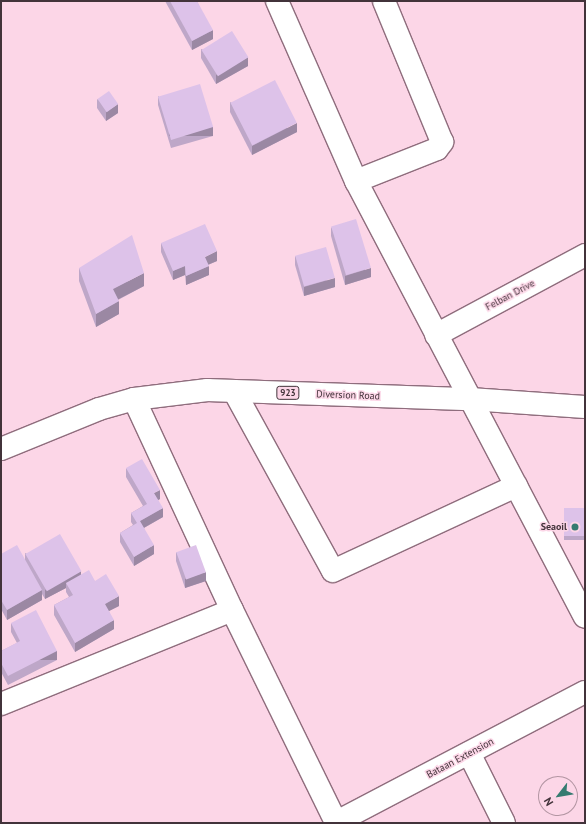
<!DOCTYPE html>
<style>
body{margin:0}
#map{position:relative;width:586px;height:824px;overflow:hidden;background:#fcd6e7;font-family:"PT Sans",sans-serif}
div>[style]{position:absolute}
.roads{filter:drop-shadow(1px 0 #8f6d7d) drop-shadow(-1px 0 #8f6d7d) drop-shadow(0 1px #8f6d7d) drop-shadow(0 -1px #8f6d7d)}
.minor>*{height:22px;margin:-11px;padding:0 11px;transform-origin:11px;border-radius:11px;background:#fff}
.highway>*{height:22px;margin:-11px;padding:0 11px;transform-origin:11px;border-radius:11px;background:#fff}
.wall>*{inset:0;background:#bea7c8;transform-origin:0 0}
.shaded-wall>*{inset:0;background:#9b88a3;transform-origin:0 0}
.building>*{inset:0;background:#ddc2e9;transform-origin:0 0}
.dots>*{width:11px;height:11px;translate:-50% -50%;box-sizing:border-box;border:2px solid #fcd6e7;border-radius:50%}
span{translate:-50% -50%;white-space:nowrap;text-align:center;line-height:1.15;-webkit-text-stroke:3px #fcd6e7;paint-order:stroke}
.shield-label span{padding:1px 3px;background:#fcd6e7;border:1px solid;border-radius:3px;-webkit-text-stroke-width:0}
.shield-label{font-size:9px;color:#42333a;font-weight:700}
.street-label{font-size:10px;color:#42333a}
.poi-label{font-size:10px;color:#42333a;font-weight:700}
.right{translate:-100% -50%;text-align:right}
.frame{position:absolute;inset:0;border:2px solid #42333a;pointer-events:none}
.north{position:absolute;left:538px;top:776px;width:40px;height:40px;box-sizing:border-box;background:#fcd6e7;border:1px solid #b295a2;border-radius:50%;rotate:239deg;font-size:11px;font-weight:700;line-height:16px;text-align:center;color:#42333a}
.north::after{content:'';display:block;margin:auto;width:14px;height:18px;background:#357b70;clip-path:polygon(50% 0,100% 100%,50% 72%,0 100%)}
</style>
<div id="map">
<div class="roads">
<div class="minor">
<div style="left:277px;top:1px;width:197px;rotate:66.3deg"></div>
<div style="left:356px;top:181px;width:492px;rotate:62.3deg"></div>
<div style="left:356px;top:181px;width:87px;rotate:-21.6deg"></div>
<div style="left:437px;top:149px;width:9px;rotate:-54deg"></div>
<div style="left:442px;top:142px;width:152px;rotate:-112.4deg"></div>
<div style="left:436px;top:335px;width:169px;rotate:-28.2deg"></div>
<div style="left:234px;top:391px;width:205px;rotate:61.2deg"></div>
<div style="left:333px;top:571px;width:202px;rotate:-24.9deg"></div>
<div style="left:134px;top:399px;width:233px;rotate:65.1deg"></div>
<div style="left:232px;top:610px;width:236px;rotate:63.9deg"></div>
<div style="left:1px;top:704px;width:249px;rotate:-22.1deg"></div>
<div style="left:469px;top:753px;width:78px;rotate:63.4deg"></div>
<div style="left:335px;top:823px;width:282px;rotate:-27.7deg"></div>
</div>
<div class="highway">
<div style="left:1px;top:449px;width:106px;rotate:-22.2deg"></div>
<div style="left:99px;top:409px;width:36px;rotate:-16deg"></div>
<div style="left:134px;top:399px;width:74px;rotate:-7deg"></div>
<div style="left:207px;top:390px;width:263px;rotate:2deg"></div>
<div style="left:470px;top:399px;width:115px;rotate:4deg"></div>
</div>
</div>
<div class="wall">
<div style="clip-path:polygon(165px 1px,197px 1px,213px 39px,192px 50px)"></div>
<div style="clip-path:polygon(201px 49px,248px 66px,216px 84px,201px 58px)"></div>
<div style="clip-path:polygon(158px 96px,213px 136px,171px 148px,158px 105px)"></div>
<div style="clip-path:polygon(97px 99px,118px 113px,106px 121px,97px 108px)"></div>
<div style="clip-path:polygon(230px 102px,297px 132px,252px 155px,230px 112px)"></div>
<div style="clip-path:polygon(331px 227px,371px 277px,345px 285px,331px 236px)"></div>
<div style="clip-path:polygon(161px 243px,217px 261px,208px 265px,209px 275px,186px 285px,185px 275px,173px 280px,161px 252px)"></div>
<div style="clip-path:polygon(295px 256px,335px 287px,304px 296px,295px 265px)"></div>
<div style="clip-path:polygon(79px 268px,144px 286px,118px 300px,119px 314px,96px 327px,79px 281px)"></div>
<div style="clip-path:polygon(126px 468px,160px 499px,158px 500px,163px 517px,144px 528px,154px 554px,134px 566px,120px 542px,120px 533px,133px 525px,131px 522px,131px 513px,143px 506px,126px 477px)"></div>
<div style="left:564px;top:508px;width:21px;height:32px"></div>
<div style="clip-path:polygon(176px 552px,206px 581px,185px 588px,176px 561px)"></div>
<div style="clip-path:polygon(25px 553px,81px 575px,95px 581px,119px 606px,109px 611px,114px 629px,75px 652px,54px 615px,54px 605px,69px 597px,66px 592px,66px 588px,45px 599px,42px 594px,42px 600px,7px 620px,1px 609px,1px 554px,25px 560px)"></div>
<div style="clip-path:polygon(11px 623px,57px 660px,8px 685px,1px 672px,1px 651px,17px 643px,11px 632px)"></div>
</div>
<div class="shaded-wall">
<div style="clip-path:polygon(213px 30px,213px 39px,192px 50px,192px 41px)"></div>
<div style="clip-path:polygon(248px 57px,248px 66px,216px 84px,216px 75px)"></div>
<div style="clip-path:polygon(118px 104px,118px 113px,106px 121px,106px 112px)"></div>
<div style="clip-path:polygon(297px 123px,297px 132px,252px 155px,252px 146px)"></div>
<div style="left:213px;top:127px;width:9px;height:44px;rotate:90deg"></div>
<div style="clip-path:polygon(217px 251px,217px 261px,205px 266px,205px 257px)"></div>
<div style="clip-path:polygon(185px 266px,185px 275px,173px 280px,173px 271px)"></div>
<div style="clip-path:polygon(209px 266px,209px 275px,186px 285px,186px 276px)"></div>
<div style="clip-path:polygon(371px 268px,371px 277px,345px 285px,345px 276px)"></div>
<div style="clip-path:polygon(144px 273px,144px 286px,113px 302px,113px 289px)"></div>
<div style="clip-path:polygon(335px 278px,335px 287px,304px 296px,304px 287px)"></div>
<div style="clip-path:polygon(119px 301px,119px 314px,96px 327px,96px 314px)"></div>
<div style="clip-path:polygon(160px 490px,160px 499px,154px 502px,154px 493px)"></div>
<div style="clip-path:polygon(163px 508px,163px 517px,140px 530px,140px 521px)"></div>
<div style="clip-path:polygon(154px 545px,154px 554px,134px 566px,134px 557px)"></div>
<div style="clip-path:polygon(81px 571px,81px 580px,66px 583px,66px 588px,45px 599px,45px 590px)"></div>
<div style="clip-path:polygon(206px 572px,206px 581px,185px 588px,185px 579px)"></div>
<div style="clip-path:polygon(42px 590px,42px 600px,7px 620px,7px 610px)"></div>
<div style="clip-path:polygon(119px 596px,119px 606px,105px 613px,105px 604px)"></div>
<div style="clip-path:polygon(114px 620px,114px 629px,75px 652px,75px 643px)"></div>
<div style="left:57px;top:651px;width:9px;height:55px;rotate:90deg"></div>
</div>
<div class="building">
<div style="clip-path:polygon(170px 1px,197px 1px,213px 30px,192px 41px)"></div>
<div style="left:232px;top:31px;width:31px;height:36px;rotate:58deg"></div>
<div style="left:275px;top:80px;width:48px;height:50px;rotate:63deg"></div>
<div style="left:200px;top:84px;width:45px;height:44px;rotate:73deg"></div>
<div style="left:109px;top:91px;width:16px;height:14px;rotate:55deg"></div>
<div style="left:356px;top:219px;width:51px;height:26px;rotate:73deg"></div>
<div style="clip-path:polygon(205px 224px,217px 251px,205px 257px,209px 266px,186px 276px,185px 266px,173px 271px,161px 243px)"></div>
<div style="clip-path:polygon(132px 235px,144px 273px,113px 289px,119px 301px,96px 314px,79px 268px)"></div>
<div style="left:326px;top:247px;width:32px;height:32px;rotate:74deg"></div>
<div style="clip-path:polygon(142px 459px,160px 490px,154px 493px,163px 508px,140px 521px,154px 545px,134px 557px,120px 533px,137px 523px,131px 513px,147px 504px,126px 468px)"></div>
<div style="left:564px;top:508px;width:21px;height:28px"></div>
<div style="left:60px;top:534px;width:43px;height:40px;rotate:60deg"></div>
<div style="clip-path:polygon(17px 545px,42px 590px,7px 610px,1px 600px,1px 554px)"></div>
<div style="left:196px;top:545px;width:29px;height:21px;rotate:70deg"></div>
<div style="clip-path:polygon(89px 570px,95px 581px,106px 574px,119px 596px,105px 604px,114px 620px,75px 643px,54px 605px,73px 595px,66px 583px)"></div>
<div style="clip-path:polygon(36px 610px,57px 651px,8px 676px,1px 663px,1px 651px,20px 641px,11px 623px)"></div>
</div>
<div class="dots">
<div style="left:575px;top:527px;background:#357b70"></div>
</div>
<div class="shield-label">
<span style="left:288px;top:393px">923</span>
</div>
<div class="street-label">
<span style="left:510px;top:295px;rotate:-28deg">Felban Drive</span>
<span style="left:348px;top:395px;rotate:2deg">Diversion Road</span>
<span style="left:460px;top:758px;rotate:-28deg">Bataan Extension</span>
</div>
<div class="poi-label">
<span class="right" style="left:567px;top:527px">Seaoil</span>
</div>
<div class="frame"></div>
<div class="north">N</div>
</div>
